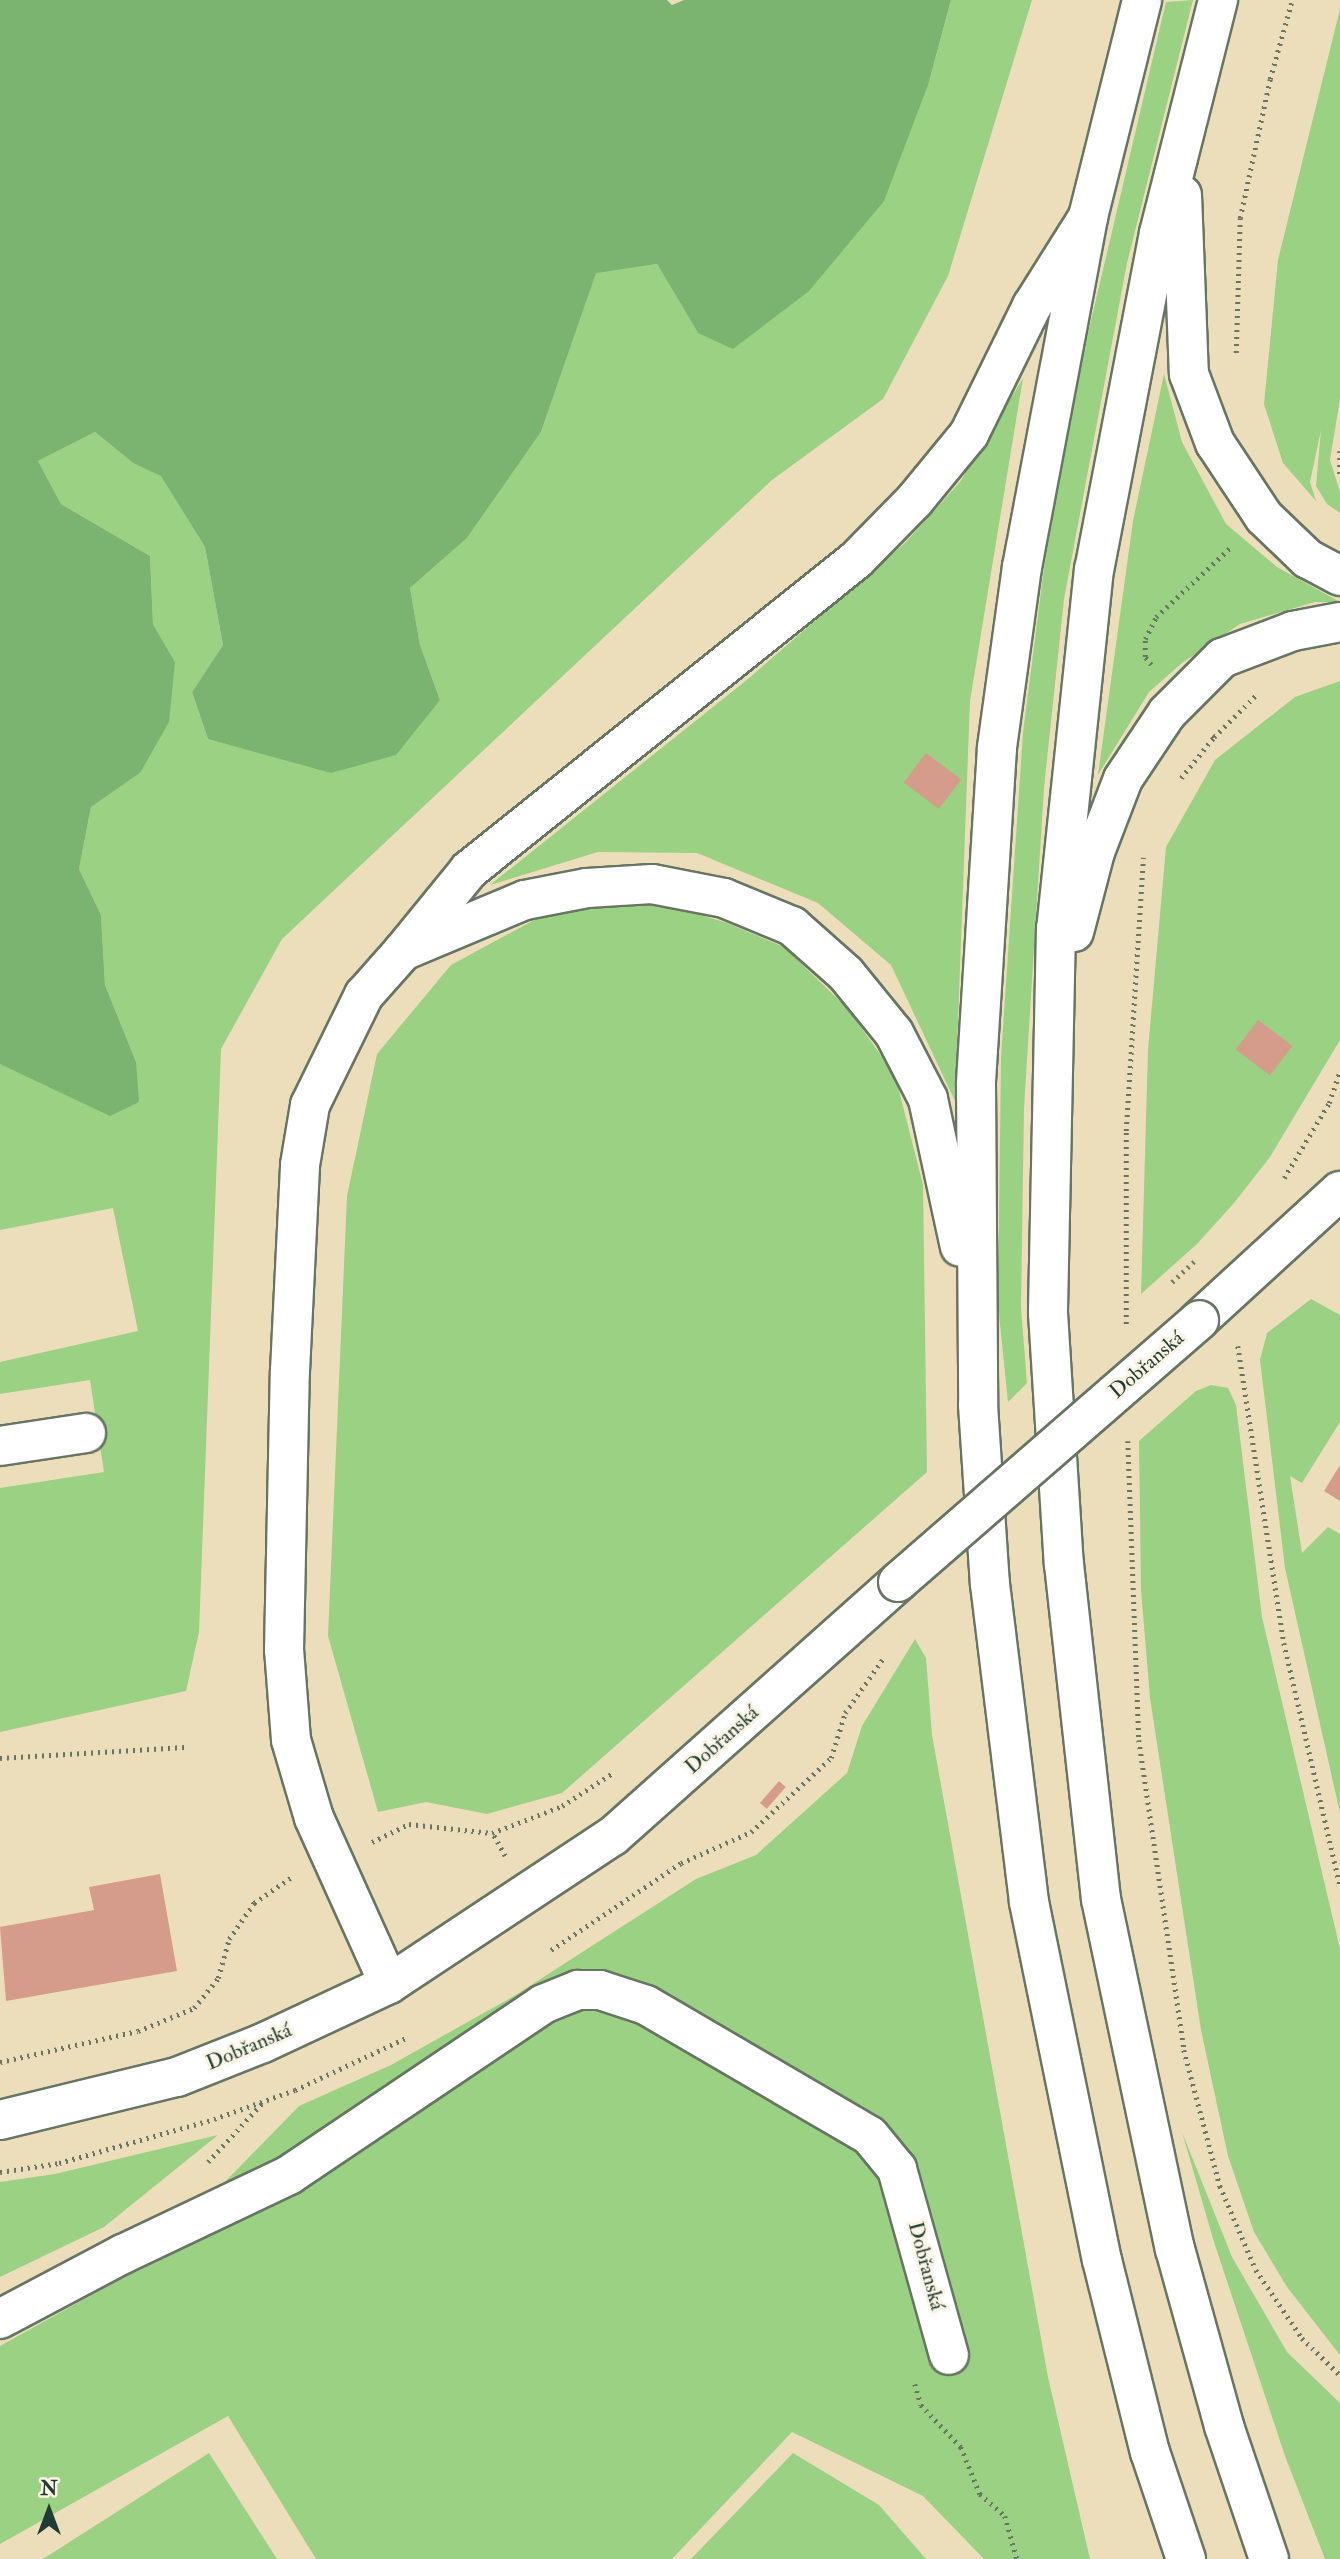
<!DOCTYPE html>
<meta charset="utf-8">
<style>
body{margin:0}
#map{position:relative;width:1340px;height:2559px;overflow:hidden;background:#eddebb;font-family:"IM FELL Double Pica",serif}
div>[style]{position:absolute}
.green>*{inset:0;background:#9ad182}
.forest>*{inset:0;background:#7bb370}
.building>*{inset:0;background:#d59c8c;transform-origin:0 0}
.path>*{height:4.5px;margin-top:-2.25px;transform-origin:0;background:repeating-linear-gradient(90deg,#677563 0 2px,transparent 0 7px)}
.roads{filter:drop-shadow(2px 0 #677563) drop-shadow(-2px 0 #677563) drop-shadow(0 2px #677563) drop-shadow(0 -2px #677563)}
.minor>*{height:38px;margin:-19px;padding:0 19px;transform-origin:19px;border-radius:19px;background:#fff}
.major>*{height:38px;margin:-19px;padding:0 19px;transform-origin:19px;border-radius:19px;background:#fff}
.highway>*{height:38px;margin:-19px;padding:0 19px;transform-origin:19px;border-radius:19px;background:#fff}
.path-bridge>*{height:4.5px;margin-top:-2.25px;transform-origin:0;background:repeating-linear-gradient(90deg,#677563 0 2px,transparent 0 7px)}
.bridges{filter:drop-shadow(2px 0 #677563) drop-shadow(-2px 0 #677563) drop-shadow(0 2px #677563) drop-shadow(0 -2px #677563)}
.minor-bridge>*{height:38px;margin:-19px;padding:0 19px;transform-origin:19px;border-radius:19px;background:#fff}
span{translate:-50% -50%;white-space:nowrap;text-align:center;line-height:1.15;-webkit-text-stroke:6px #fcf5e5;paint-order:stroke}
.street-label{font-size:21px;color:#1f3d34}
.north{position:absolute;left:14px;top:2475px;width:70px;height:70px;-webkit-text-stroke:5px #fcf5e5;paint-order:stroke;rotate:0deg;font-size:19px;font-weight:700;line-height:28px;text-align:center;color:#1f3d34}
.north::after{content:'';display:block;margin:auto;width:24px;height:32px;background:#1f3d34;clip-path:polygon(50% 0,100% 100%,50% 72%,0 100%)}
</style>
<div id="map">
<div class="green">
<div style="clip-path:polygon(951px 0,1032px 0,948px 276px,883px 399px,772px 480px,282px 939px,221px 1049px,199px 1632px,186px 1691px,0 1732px,0 1488px,104px 1472px,90px 1380px,0 1394px,0 1362px,138px 1331px,113px 1208px,0 1230px,0 1064px,20px 1071px,136px 1062px,105px 985px,101px 915px,79px 869px,91px 807px,140px 773px,175px 662px,153px 624px,150px 556px,61px 504px,38px 461px,95px 432px,133px 463px,161px 475px,205px 547px,223px 645px,192px 692px,208px 739px,251px 750px,440px 700px,420px 645px,410px 588px,467px 538px,541px 432px,596px 272px,657px 264px,698px 333px,929px 82px)"></div>
<div style="clip-path:polygon(1193px 0,1127px 263px,1064px 599px,1044px 788px,1024px 1108px,1021px 1308px,1027px 1383px,1008px 1402px,998px 1305px,1001px 1057px,1023px 733px,1044px 568px,1074px 393px,1166px 2px)"></div>
<div style="clip-path:polygon(1340px 9px,1340px 399px,1330px 460px,1340px 492px,1340px 513px,1327px 504px,1316px 486px,1321px 430px,1310px 482px,1316px 501px,1283px 463px,1264px 404px,1278px 260px)"></div>
<div style="clip-path:polygon(1164px 374px,1182px 442px,1226px 524px,1277px 567px,1340px 602px,1315px 602px,1240px 624px,1182px 663px,1149px 692px,1098px 775px,1133px 521px)"></div>
<div style="clip-path:polygon(1023px 378px,970px 701px,955px 1101px,891px 965px,818px 903px,697px 853px,598px 852px,490px 885px,748px 679px,906px 542px,960px 482px)"></div>
<div style="clip-path:polygon(1340px 681px,1340px 1040px,1270px 1157px,1234px 1203px,1197px 1244px,1141px 1294px,1148px 1050px,1166px 847px,1215px 760px,1295px 697px)"></div>
<div style="clip-path:polygon(612px 899px,672px 906px,727px 923px,784px 947px,847px 1008px,895px 1075px,923px 1185px,927px 1472px,562px 1793px,487px 1814px,426px 1802px,378px 1812px,328px 1636px,347px 1196px,377px 1054px,451px 965px,536px 919px)"></div>
<div style="clip-path:polygon(1311px 1299px,1340px 1315px,1340px 1422px,1302px 1483px,1290px 1476px,1302px 1553px,1328px 1527px,1340px 1534px,1340px 1813px,1285px 1568px,1260px 1360px,1267px 1333px)"></div>
<div style="clip-path:polygon(1211px 1385px,1228px 1388px,1236px 1405px,1262px 1617px,1340px 1949px,1340px 2355px,1287px 2287px,1254px 2232px,1228px 2156px,1201px 2030px,1150px 1698px,1141px 1590px,1139px 1441px,1196px 1391px)"></div>
<div style="clip-path:polygon(915px 1639px,926px 1658px,932px 1735px,1048px 2377px,1090px 2559px,984px 2559px,923px 2496px,792px 2432px,672px 2559px,316px 2559px,228px 2416px,0 2544px,0 2346px,142px 2267px,299px 2106px,391px 2065px,514px 1996px,696px 1879px,756px 1855px,847px 1773px,862px 1726px)"></div>
<div style="clip-path:polygon(1182px 2132px,1232px 2257px,1287px 2352px,1340px 2403px,1340px 2559px,1325px 2559px,1285px 2456px,1214px 2242px)"></div>
<div style="clip-path:polygon(218px 2135px,104px 2227px,0 2277px,0 2182px,55px 2174px)"></div>
<div style="clip-path:polygon(209px 2453px,277px 2559px,43px 2559px)"></div>
<div style="clip-path:polygon(793px 2453px,879px 2505px,926px 2559px,691px 2559px)"></div>
</div>
<div class="forest">
<div style="clip-path:polygon(0 0,667px 0,672px 5px,684px 0,951px 0,929px 82px,884px 201px,809px 291px,733px 349px,698px 333px,657px 264px,596px 273px,541px 432px,467px 538px,410px 588px,420px 645px,440px 700px,396px 755px,331px 773px,208px 739px,192px 692px,223px 645px,205px 547px,161px 476px,133px 463px,95px 432px,38px 461px,61px 504px,150px 556px,153px 624px,175px 662px,169px 722px,140px 773px,91px 807px,79px 869px,101px 915px,105px 985px,136px 1062px,139px 1102px,110px 1116px,0 1064px)"></div>
</div>
<div class="building">
<div style="left:926px;top:753px;width:44px;height:37px;rotate:37deg"></div>
<div style="left:1258px;top:1020px;width:43px;height:37px;rotate:37deg"></div>
<div style="clip-path:polygon(1340px 1465px,1340px 1501px,1324px 1491px)"></div>
<div style="left:779px;top:1781px;width:9px;height:29px;rotate:41deg"></div>
<div style="clip-path:polygon(160px 1874px,177px 1971px,6px 2001px,0 1927px,94px 1910px,89px 1887px)"></div>
</div>
<div class="path">
<div style="left:1236px;top:353px;width:135px;rotate:-88.3deg"></div>
<div style="left:1240px;top:218px;width:142px;rotate:-77.8deg"></div>
<div style="left:1270px;top:79px;width:82px;rotate:-74.4deg"></div>
<div style="left:1340px;top:451px;width:26px;rotate:90deg"></div>
<div style="left:1151px;top:665px;width:10px;rotate:-127deg"></div>
<div style="left:1145px;top:657px;width:18px;rotate:-90deg"></div>
<div style="left:1145px;top:639px;width:25px;rotate:-63deg"></div>
<div style="left:1156px;top:617px;width:103px;rotate:-43deg"></div>
<div style="left:1214px;top:737px;width:58px;rotate:-45deg"></div>
<div style="left:1181px;top:778px;width:53px;rotate:-51.2deg"></div>
<div style="left:1214px;top:737px;width:6px;rotate:-141deg"></div>
<div style="left:1284px;top:1178px;width:87px;rotate:-59deg"></div>
<div style="left:1329px;top:1103px;width:34px;rotate:-71deg"></div>
<div style="left:1126px;top:1324px;width:193px;rotate:-90deg"></div>
<div style="left:1126px;top:1131px;width:274px;rotate:-86.4deg"></div>
<div style="left:1238px;top:1346px;width:301px;rotate:81.2deg"></div>
<div style="left:1284px;top:1643px;width:248px;rotate:77deg"></div>
<div style="left:1128px;top:1441px;width:299px;rotate:87.9deg"></div>
<div style="left:1139px;top:1740px;width:313px;rotate:81.7deg"></div>
<div style="left:1184px;top:2050px;width:141px;rotate:75.2deg"></div>
<div style="left:1220px;top:2186px;width:91px;rotate:66.8deg"></div>
<div style="left:1256px;top:2270px;width:82px;rotate:55.9deg"></div>
<div style="left:1302px;top:2338px;width:53px;rotate:44.2deg"></div>
<div style="left:0;top:1758px;width:185px;rotate:-3.4deg"></div>
<div style="left:372px;top:1842px;width:41px;rotate:-25.9deg"></div>
<div style="left:409px;top:1824px;width:83px;rotate:6.2deg"></div>
<div style="left:505px;top:1856px;width:26px;rotate:-119deg"></div>
<div style="left:492px;top:1833px;width:75px;rotate:-21.1deg"></div>
<div style="left:562px;top:1806px;width:59px;rotate:-33.1deg"></div>
<div style="left:551px;top:1950px;width:156px;rotate:-33.8deg"></div>
<div style="left:681px;top:1863px;width:77px;rotate:-23.9deg"></div>
<div style="left:751px;top:1832px;width:109px;rotate:-42.8deg"></div>
<div style="left:831px;top:1758px;width:47px;rotate:-72.7deg"></div>
<div style="left:845px;top:1713px;width:65px;rotate:-55.1deg"></div>
<div style="left:0;top:2062px;width:141px;rotate:-12.7deg"></div>
<div style="left:138px;top:2031px;width:61px;rotate:-22.3deg"></div>
<div style="left:194px;top:2008px;width:38px;rotate:-51deg"></div>
<div style="left:218px;top:1978px;width:41px;rotate:-74.2deg"></div>
<div style="left:229px;top:1939px;width:44px;rotate:-55.2deg"></div>
<div style="left:254px;top:1903px;width:47px;rotate:-34.7deg"></div>
<div style="left:208px;top:2162px;width:83px;rotate:-47.4deg"></div>
<div style="left:0;top:2172px;width:60px;rotate:-8.7deg"></div>
<div style="left:59px;top:2163px;width:161px;rotate:-15.8deg"></div>
<div style="left:214px;top:2119px;width:86px;rotate:-19.7deg"></div>
<div style="left:295px;top:2090px;width:123px;rotate:-25.1deg"></div>
<div style="left:915px;top:2384px;width:22px;rotate:74deg"></div>
<div style="left:921px;top:2405px;width:58px;rotate:46.4deg"></div>
<div style="left:961px;top:2447px;width:51px;rotate:68deg"></div>
<div style="left:980px;top:2494px;width:33px;rotate:41deg"></div>
<div style="left:1005px;top:2516px;width:45px;rotate:74.4deg"></div>
</div>
<div class="roads">
<div class="minor">
<div style="left:1199px;top:1320px;width:191px;rotate:-42.5deg"></div>
<div style="left:0;top:1446px;width:87px;rotate:-8.6deg"></div>
<div style="left:0;top:2120px;width:182px;rotate:-13.7deg"></div>
<div style="left:177px;top:2077px;width:92px;rotate:-21.6deg"></div>
<div style="left:263px;top:2043px;width:139px;rotate:-25.1deg"></div>
<div style="left:389px;top:1984px;width:268px;rotate:-33.5deg"></div>
<div style="left:613px;top:1836px;width:382px;rotate:-41.7deg"></div>
<div style="left:0;top:2319px;width:139px;rotate:-27.9deg"></div>
<div style="left:123px;top:2254px;width:184px;rotate:-25.4deg"></div>
<div style="left:289px;top:2175px;width:306px;rotate:-33.9deg"></div>
<div style="left:543px;top:2004px;width:38px;rotate:-22deg"></div>
<div style="left:578px;top:1990px;width:22px"></div>
<div style="left:600px;top:1990px;width:48px;rotate:18.1deg"></div>
<div style="left:646px;top:2005px;width:259px;rotate:30.3deg"></div>
<div style="left:870px;top:2136px;width:43px;rotate:50.7deg"></div>
<div style="left:897px;top:2169px;width:193px;rotate:74.4deg"></div>
</div>
<div class="major">
<div style="left:1218px;top:0;width:240px;rotate:104.2deg"></div>
<div style="left:1159px;top:233px;width:342px;rotate:100.9deg"></div>
<div style="left:1094px;top:569px;width:361px;rotate:96deg"></div>
<div style="left:1056px;top:928px;width:385px;rotate:91.2deg"></div>
<div style="left:1048px;top:1313px;width:252px;rotate:86.4deg"></div>
<div style="left:1064px;top:1564px;width:337px;rotate:83.7deg"></div>
<div style="left:1101px;top:1899px;width:358px;rotate:78.1deg"></div>
<div style="left:1175px;top:2249px;width:184px;rotate:74.5deg"></div>
<div style="left:1182px;top:195px;width:179px;rotate:87.8deg"></div>
<div style="left:1189px;top:374px;width:74px;rotate:69.4deg"></div>
<div style="left:1215px;top:443px;width:89px;rotate:56.5deg"></div>
<div style="left:1264px;top:517px;width:61px;rotate:43.7deg"></div>
<div style="left:1308px;top:559px;width:36px;rotate:28deg"></div>
<div style="left:1022px;top:567px;width:356px;rotate:-79.3deg"></div>
<div style="left:1088px;top:217px;width:224px;rotate:-76deg"></div>
<div style="left:1074px;top:932px;width:83px;rotate:-75.3deg"></div>
<div style="left:1095px;top:852px;width:78px;rotate:-69deg"></div>
<div style="left:1123px;top:779px;width:79px;rotate:-56.3deg"></div>
<div style="left:1167px;top:713px;width:78px;rotate:-45deg"></div>
<div style="left:1222px;top:658px;width:76px;rotate:-20.8deg"></div>
<div style="left:1293px;top:631px;width:48px;rotate:-10.8deg"></div>
<div style="left:403px;top:951px;width:104px;rotate:-50.8deg"></div>
<div style="left:469px;top:870px;width:496px;rotate:-38.7deg"></div>
<div style="left:856px;top:560px;width:83px;rotate:-45.5deg"></div>
<div style="left:914px;top:501px;width:87px;rotate:-50.6deg"></div>
<div style="left:969px;top:434px;width:143px;rotate:-63.8deg"></div>
<div style="left:1032px;top:306px;width:105px;rotate:-57.8deg"></div>
</div>
<div class="highway">
<div style="left:1022px;top:567px;width:183px;rotate:97.9deg"></div>
<div style="left:997px;top:748px;width:337px;rotate:93.6deg"></div>
<div style="left:976px;top:1084px;width:321px;rotate:89.6deg"></div>
<div style="left:978px;top:1405px;width:179px;rotate:86.2deg"></div>
<div style="left:990px;top:1584px;width:320px;rotate:83deg"></div>
<div style="left:1029px;top:1902px;width:365px;rotate:78.5deg"></div>
<div style="left:1102px;top:2260px;width:198px;rotate:76deg"></div>
<div style="left:1150px;top:2452px;width:113px;rotate:71.4deg"></div>
<div style="left:389px;top:1984px;width:182px;rotate:-114.3deg"></div>
<div style="left:314px;top:1818px;width:81px;rotate:-106.4deg"></div>
<div style="left:291px;top:1740px;width:90px;rotate:-94.4deg"></div>
<div style="left:284px;top:1650px;width:279px;rotate:-88.8deg"></div>
<div style="left:290px;top:1371px;width:206px;rotate:-87.2deg"></div>
<div style="left:300px;top:1165px;width:61px;rotate:-80.5deg"></div>
<div style="left:310px;top:1105px;width:123px;rotate:-63.9deg"></div>
<div style="left:364px;top:995px;width:59px;rotate:-48.4deg"></div>
<div style="left:403px;top:951px;width:132px;rotate:-22.7deg"></div>
<div style="left:525px;top:900px;width:63px;rotate:-11deg"></div>
<div style="left:587px;top:888px;width:65px;rotate:-3.5deg"></div>
<div style="left:652px;top:884px;width:73px;rotate:11deg"></div>
<div style="left:724px;top:898px;width:74px;rotate:22.4deg"></div>
<div style="left:792px;top:926px;width:72px;rotate:41.6deg"></div>
<div style="left:846px;top:974px;width:76px;rotate:50.9deg"></div>
<div style="left:894px;top:1033px;width:74px;rotate:62.7deg"></div>
<div style="left:928px;top:1099px;width:151px;rotate:77.8deg"></div>
<div style="left:1224px;top:2426px;width:140px;rotate:71.3deg"></div>
</div>
</div>
<div class="path-bridge">
<div style="left:1172px;top:1282px;width:34px;rotate:-43deg"></div>
</div>
<div class="bridges">
<div class="minor-bridge">
<div style="left:898px;top:1582px;width:399px;rotate:-41deg"></div>
</div>
</div>
<div class="street-label">
<span style="left:1147px;top:1365px;rotate:-41deg">Dobřanská</span>
<span style="left:722px;top:1740px;rotate:-42deg">Dobřanská</span>
<span style="left:249px;top:2047px;rotate:-23deg">Dobřanská</span>
<span style="left:926px;top:2266px;rotate:75deg">Dobřanská</span>
</div>
<div class="north">N</div>
</div>
